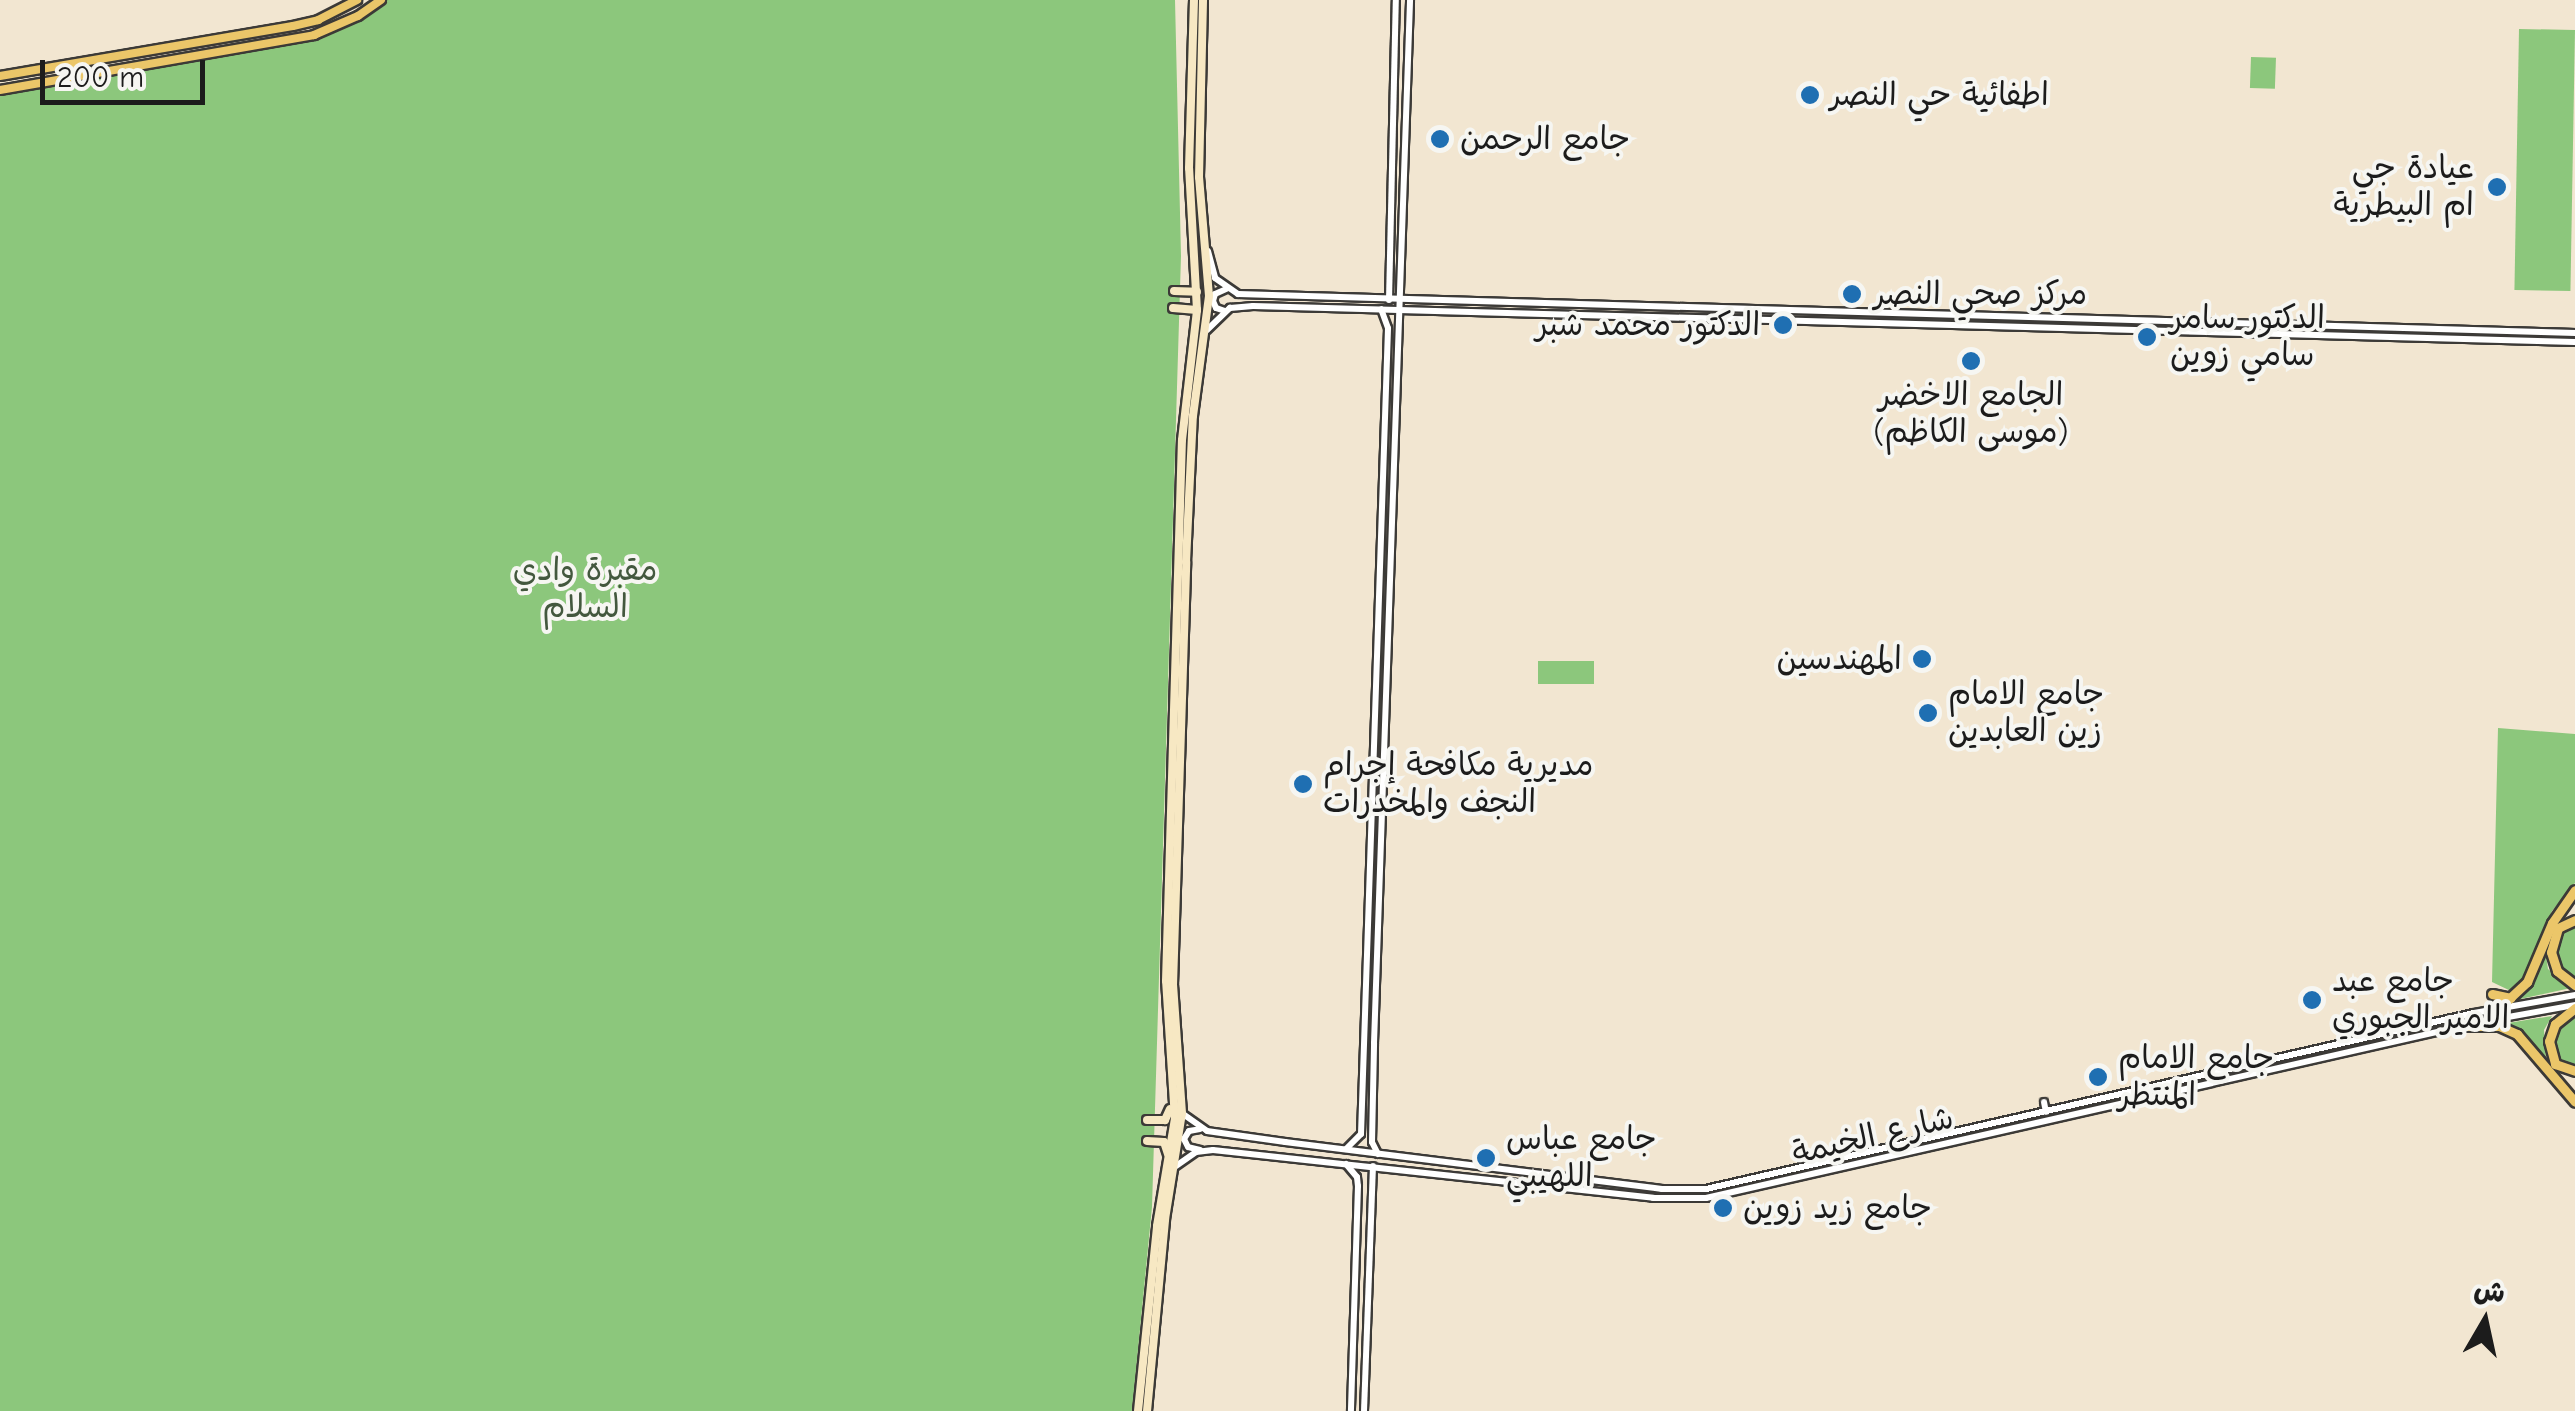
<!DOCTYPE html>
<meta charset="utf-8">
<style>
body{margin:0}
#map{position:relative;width:2575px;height:1411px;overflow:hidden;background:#f2e6d1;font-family:"Comic Neue","Playpen Sans Arabic",sans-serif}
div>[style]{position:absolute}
.green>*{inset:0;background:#8cc77c;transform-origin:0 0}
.roads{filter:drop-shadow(2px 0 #3c3a37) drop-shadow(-2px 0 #3c3a37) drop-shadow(0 2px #3c3a37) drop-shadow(0 -2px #3c3a37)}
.tertiary>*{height:6px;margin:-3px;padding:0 3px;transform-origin:3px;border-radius:3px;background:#fff}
.secondary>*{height:8px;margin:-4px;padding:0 4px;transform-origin:4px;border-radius:4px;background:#f7e8c3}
.primary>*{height:8px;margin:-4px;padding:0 4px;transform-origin:4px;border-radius:4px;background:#ebc669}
.trunk>*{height:9px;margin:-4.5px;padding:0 4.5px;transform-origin:4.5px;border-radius:4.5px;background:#ebc669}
.dots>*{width:28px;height:28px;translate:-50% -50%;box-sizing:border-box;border:5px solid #f6f6f2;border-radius:50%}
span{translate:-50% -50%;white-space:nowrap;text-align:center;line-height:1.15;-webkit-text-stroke:8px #f6f6f2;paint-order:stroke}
.poi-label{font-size:32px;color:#1c1c1c}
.left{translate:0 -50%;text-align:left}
.right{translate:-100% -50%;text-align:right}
.park-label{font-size:32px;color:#43583e}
.street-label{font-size:32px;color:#1c1c1c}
.north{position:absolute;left:2435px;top:1271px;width:100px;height:100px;-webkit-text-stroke:8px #f6f6f2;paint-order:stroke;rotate:9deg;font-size:28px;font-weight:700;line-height:40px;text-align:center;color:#1c1c1c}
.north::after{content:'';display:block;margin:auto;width:35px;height:45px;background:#1c1c1c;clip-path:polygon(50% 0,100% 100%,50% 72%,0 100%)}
.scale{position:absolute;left:40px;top:60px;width:165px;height:45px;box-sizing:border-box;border:5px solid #1c1c1c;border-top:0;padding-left:12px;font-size:30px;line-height:35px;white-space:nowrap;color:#1c1c1c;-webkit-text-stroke:8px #f6f6f2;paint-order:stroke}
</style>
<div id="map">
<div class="green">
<div style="clip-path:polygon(386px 0,1175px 0,1181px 256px,1152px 1207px,1132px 1411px,0 1411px,0 94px,306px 41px,336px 31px)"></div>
<div style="left:2519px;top:29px;width:56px;height:261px;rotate:1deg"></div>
<div style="left:2251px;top:57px;width:25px;height:31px;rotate:2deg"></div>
<div style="left:1538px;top:661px;width:56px;height:23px"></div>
<div style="clip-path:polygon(2498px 728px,2575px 734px,2575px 883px,2552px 911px,2522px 982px,2513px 992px,2492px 982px)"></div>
<div style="clip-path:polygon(2575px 925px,2575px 981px,2557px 964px,2554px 949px,2559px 930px)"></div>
<div style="clip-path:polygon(2545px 949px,2548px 969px,2571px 988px,2516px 1000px,2524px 993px)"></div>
<div style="clip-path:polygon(2575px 1014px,2575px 1064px,2562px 1065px,2556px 1058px,2553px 1036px)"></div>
<div style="clip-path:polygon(2552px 1016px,2544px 1030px,2546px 1058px,2508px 1023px)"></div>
</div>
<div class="roads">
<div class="tertiary">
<div style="left:1208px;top:251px;width:28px;rotate:75deg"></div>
<div style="left:1215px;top:278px;width:28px;rotate:35deg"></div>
<div style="left:1238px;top:294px;width:1338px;rotate:1.67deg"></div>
<div style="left:1389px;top:300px;width:300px;rotate:-88.7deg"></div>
<div style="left:1225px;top:311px;width:9px;rotate:-162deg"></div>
<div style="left:1216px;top:308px;width:8px;rotate:-113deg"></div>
<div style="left:1213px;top:301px;width:7px;rotate:-74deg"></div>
<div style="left:1215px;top:294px;width:12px;rotate:-24deg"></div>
<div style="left:1207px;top:330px;width:32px;rotate:-44deg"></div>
<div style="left:1230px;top:308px;width:23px;rotate:-5deg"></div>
<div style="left:1253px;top:306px;width:1322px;rotate:1.56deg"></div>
<div style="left:2475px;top:1023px;width:102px;rotate:-10.2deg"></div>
<div style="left:2044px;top:1102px;width:10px;rotate:79deg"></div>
<div style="left:1183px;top:1114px;width:29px;rotate:35deg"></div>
<div style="left:1207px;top:1131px;width:79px;rotate:8deg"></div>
<div style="left:1285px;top:1142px;width:380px;rotate:7.1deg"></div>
<div style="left:1662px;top:1189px;width:44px"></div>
<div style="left:1706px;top:1189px;width:788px;rotate:-12.91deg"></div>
<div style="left:2474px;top:1013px;width:103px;rotate:-10.1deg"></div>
<div style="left:1346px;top:1149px;width:21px;rotate:-45deg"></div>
<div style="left:1361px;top:1134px;width:806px;rotate:-88.08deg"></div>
<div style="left:1388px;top:328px;width:20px;rotate:-110deg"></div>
<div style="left:1200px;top:1150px;width:12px;rotate:-166deg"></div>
<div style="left:1188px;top:1147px;width:9px;rotate:-117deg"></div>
<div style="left:1184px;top:1139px;width:9px;rotate:-58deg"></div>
<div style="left:1189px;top:1131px;width:11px;rotate:-10deg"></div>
<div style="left:1378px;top:1154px;width:13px;rotate:-117deg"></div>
<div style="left:1372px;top:1142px;width:99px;rotate:-88.8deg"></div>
<div style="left:1374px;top:1043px;width:1044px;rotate:-88.02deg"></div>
<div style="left:1346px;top:1164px;width:17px;rotate:50deg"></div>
<div style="left:1357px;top:1177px;width:9px;rotate:84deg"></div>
<div style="left:1358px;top:1186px;width:225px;rotate:91.8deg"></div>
<div style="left:1176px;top:1166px;width:24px;rotate:-35deg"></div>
<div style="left:1196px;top:1152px;width:17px;rotate:-7deg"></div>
<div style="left:1213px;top:1150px;width:443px;rotate:6.2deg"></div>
<div style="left:1653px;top:1198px;width:53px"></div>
<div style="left:1706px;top:1198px;width:776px;rotate:-12.8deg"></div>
<div style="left:1364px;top:1411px;width:245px;rotate:-87.9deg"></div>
</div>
<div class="secondary">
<div style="left:1174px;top:291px;width:23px;rotate:2deg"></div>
<div style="left:1173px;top:308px;width:24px;rotate:5deg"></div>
<div style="left:1147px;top:1120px;width:18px"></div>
<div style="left:1165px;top:1120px;width:12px;rotate:-66deg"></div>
<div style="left:1147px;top:1141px;width:17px;rotate:3deg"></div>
<div style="left:1164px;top:1142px;width:13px;rotate:72deg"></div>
<div style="left:1138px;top:1411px;width:186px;rotate:-84.1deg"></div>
<div style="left:1157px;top:1226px;width:109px;rotate:-80.5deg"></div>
<div style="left:1175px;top:1119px;width:138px;rotate:-93.7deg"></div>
<div style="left:1166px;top:981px;width:541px;rotate:-88.31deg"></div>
<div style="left:1182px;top:440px;width:131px;rotate:-83.4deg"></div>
<div style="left:1197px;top:310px;width:142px;rotate:-93.2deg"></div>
<div style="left:1189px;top:168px;width:168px;rotate:-88.3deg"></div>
<div style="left:1147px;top:1411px;width:193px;rotate:-84.6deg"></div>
<div style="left:1165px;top:1219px;width:107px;rotate:-80.9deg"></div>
<div style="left:1182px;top:1113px;width:128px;rotate:-94deg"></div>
<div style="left:1173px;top:985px;width:423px;rotate:-88.2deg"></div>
<div style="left:1186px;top:562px;width:146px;rotate:-87.3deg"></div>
<div style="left:1193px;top:416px;width:121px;rotate:-82.4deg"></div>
<div style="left:1209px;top:296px;width:119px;rotate:-94.8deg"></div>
<div style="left:1199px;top:177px;width:177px;rotate:-88.7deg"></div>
</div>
<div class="primary">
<div style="left:0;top:76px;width:297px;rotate:-9.7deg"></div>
<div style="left:293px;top:26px;width:26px;rotate:-13deg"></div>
<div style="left:318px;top:20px;width:44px;rotate:-27.1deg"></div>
<div style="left:0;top:90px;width:319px;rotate:-9.9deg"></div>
<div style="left:314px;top:35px;width:48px;rotate:-23.4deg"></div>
<div style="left:358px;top:16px;width:28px;rotate:-35deg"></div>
</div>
<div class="trunk">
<div style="left:2575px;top:920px;width:19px;rotate:155deg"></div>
<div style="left:2558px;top:928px;width:25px;rotate:106deg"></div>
<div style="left:2551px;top:952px;width:20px;rotate:72deg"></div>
<div style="left:2557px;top:971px;width:23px;rotate:38deg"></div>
<div style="left:2492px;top:994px;width:19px;rotate:12deg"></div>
<div style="left:2575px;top:1008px;width:26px;rotate:141deg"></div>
<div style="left:2555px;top:1024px;width:18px;rotate:109deg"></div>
<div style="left:2549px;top:1041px;width:24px;rotate:75deg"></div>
<div style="left:2555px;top:1064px;width:21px;rotate:19deg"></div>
<div style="left:2498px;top:1009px;width:40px;rotate:-43deg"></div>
<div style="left:2527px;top:982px;width:64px;rotate:-67deg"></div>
<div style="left:2552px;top:923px;width:40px;rotate:-55.1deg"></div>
<div style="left:2460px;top:1026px;width:39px"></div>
<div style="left:2499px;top:1026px;width:20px;rotate:24deg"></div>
<div style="left:2517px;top:1034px;width:89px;rotate:49.5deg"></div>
</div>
</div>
<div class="dots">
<div style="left:1810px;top:95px;background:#1f6fb2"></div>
<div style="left:1440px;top:139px;background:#1f6fb2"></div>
<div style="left:2497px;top:187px;background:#1f6fb2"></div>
<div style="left:1852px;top:294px;background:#1f6fb2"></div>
<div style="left:1783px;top:325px;background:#1f6fb2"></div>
<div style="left:2147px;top:337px;background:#1f6fb2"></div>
<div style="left:1971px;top:361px;background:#1f6fb2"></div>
<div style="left:1922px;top:659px;background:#1f6fb2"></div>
<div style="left:1928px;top:713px;background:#1f6fb2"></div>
<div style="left:1303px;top:784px;background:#1f6fb2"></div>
<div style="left:2312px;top:1000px;background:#1f6fb2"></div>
<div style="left:2098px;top:1077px;background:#1f6fb2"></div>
<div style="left:1486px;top:1158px;background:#1f6fb2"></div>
<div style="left:1723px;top:1208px;background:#1f6fb2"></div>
</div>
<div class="poi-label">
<span class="left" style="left:1830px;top:95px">اطفائية حي النصر</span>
<span class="left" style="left:1460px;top:139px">جامع الرحمن</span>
<span class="right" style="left:2474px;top:187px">عيادة جي<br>ام البيطرية</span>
<span class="left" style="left:1874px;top:294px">مركز صحي النصر</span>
<span class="left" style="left:2170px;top:337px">الدكتور سامر<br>سامي زوين</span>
<span class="right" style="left:1760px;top:325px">الدكتور محمد شبر</span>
<span style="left:1971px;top:414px">الجامع الاخضر<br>(موسى الكاظم)</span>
<span class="right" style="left:1902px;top:659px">المهندسين</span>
<span class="left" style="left:1948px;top:713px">جامع الامام<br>زين العابدين</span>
<span class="left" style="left:1323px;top:784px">مديرية مكافحة إجرام<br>النجف والمخدرات</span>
<span class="left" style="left:2332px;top:1000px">جامع عبد<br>الامير الجبوري</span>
<span class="left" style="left:2118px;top:1077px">جامع الامام<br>المنتظر</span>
<span class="left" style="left:1506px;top:1158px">جامع عباس<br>اللهيبي</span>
<span class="left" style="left:1743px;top:1208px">جامع زيد زوين</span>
</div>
<div class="park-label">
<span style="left:585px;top:589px">مقبرة وادي<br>السلام</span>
</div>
<div class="street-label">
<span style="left:1873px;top:1136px;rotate:-13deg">شارع الخيمة</span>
</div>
<div class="north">ش</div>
<div class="scale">200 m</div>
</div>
